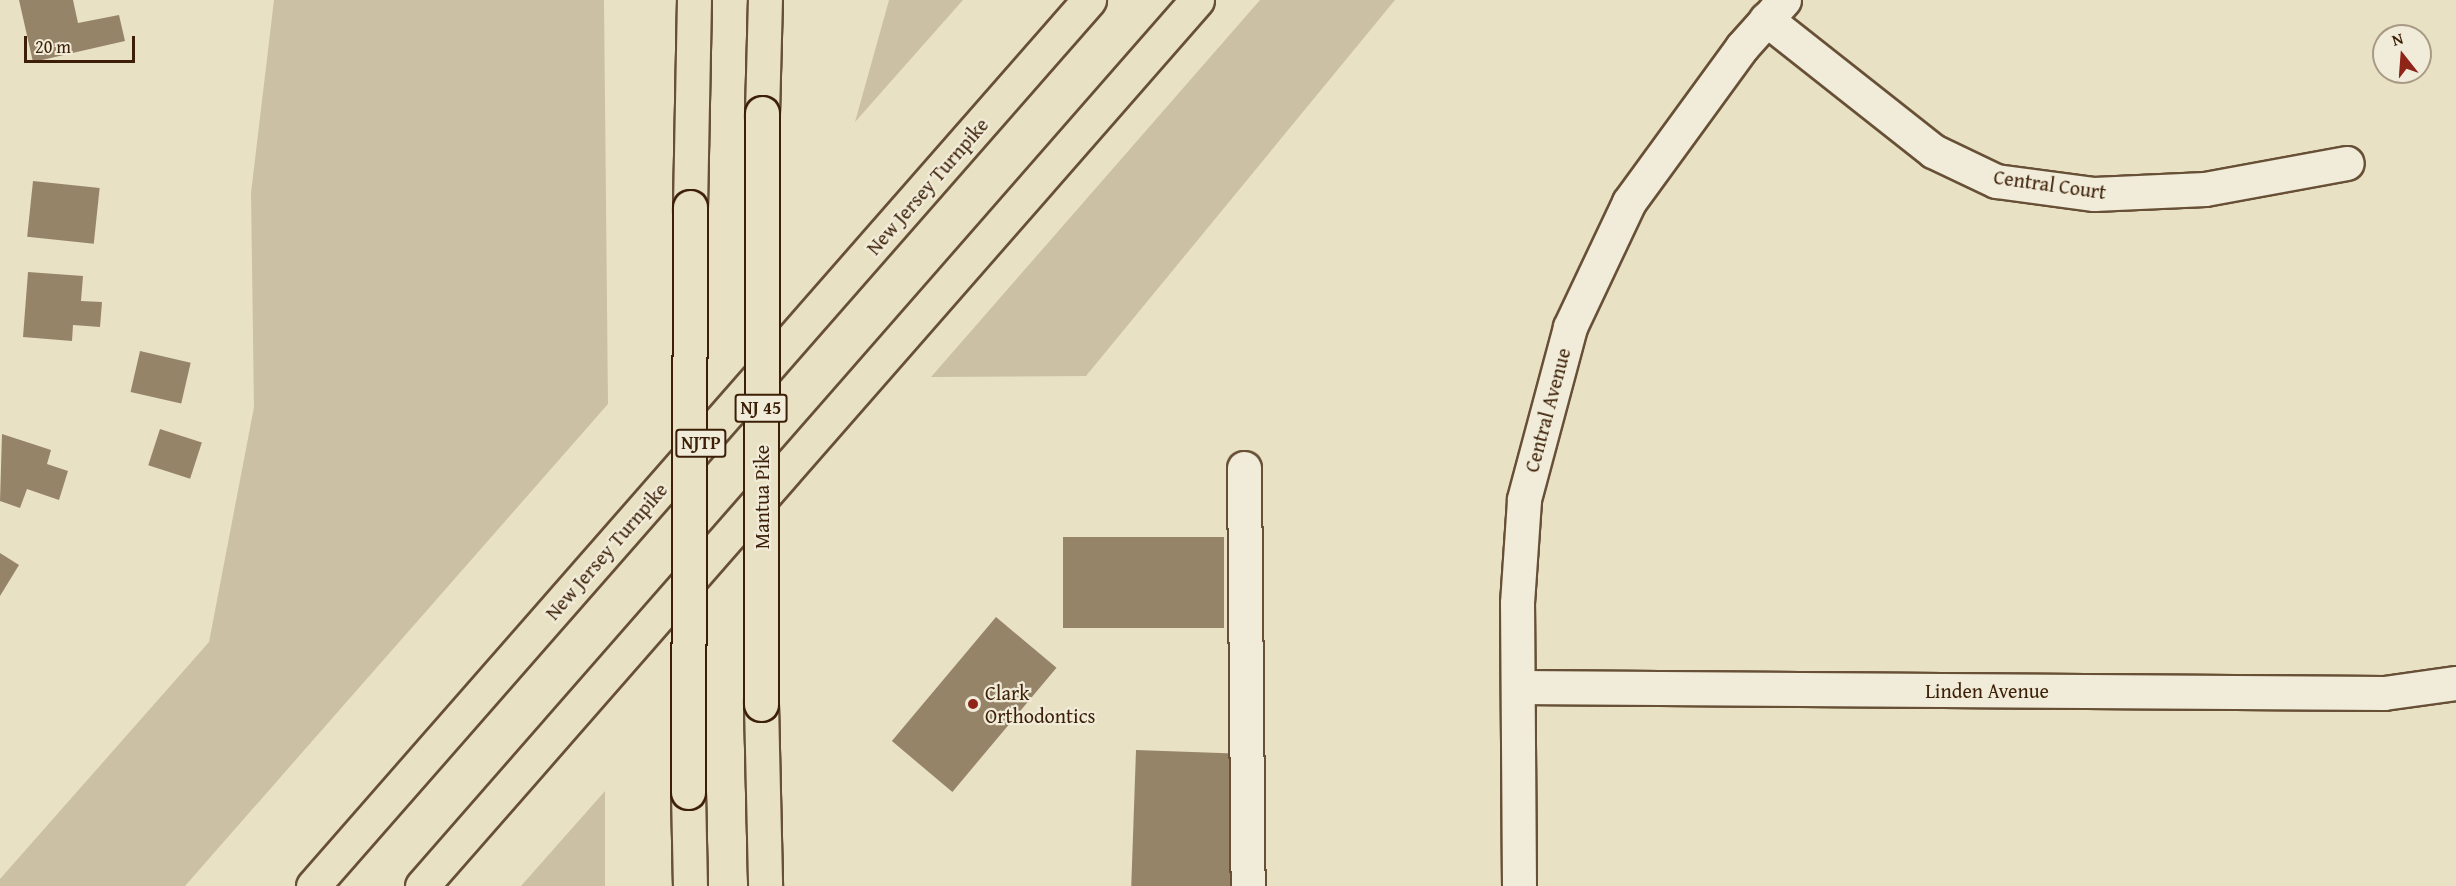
<!DOCTYPE html>
<style>
body{margin:0}
#map{position:relative;width:2456px;height:886px;overflow:hidden;background:#e9e1c4;font-family:"Gentium Book Plus",serif}
div>[style]{position:absolute}
.green>*{inset:0;background:#ccc0a4}
.building>*{inset:0;background:#968469;transform-origin:0 0}
.roads{filter:drop-shadow(2px 0 #675036) drop-shadow(-2px 0 #675036) drop-shadow(0 2px #675036) drop-shadow(0 -2px #675036)}
.minor>*{height:33px;margin:-16.5px;padding:0 16.5px;transform-origin:16.5px;border-radius:16.5px;background:#f1ecd9}
.major>*{height:33px;margin:-16.5px;padding:0 16.5px;transform-origin:16.5px;border-radius:16.5px;background:#e9e1c4}
.highway>*{height:33px;margin:-16.5px;padding:0 16.5px;transform-origin:16.5px;border-radius:16.5px;background:#e9e1c4}
.bridges{filter:drop-shadow(2px 0 #3c1f06) drop-shadow(-2px 0 #3c1f06) drop-shadow(0 2px #3c1f06) drop-shadow(0 -2px #3c1f06)}
.major-bridge>*{height:33px;margin:-16.5px;padding:0 16.5px;transform-origin:16.5px;border-radius:16.5px;background:#e9e1c4}
.dots>*{width:16px;height:16px;translate:-50% -50%;box-sizing:border-box;border:3px solid #f1ecd9;border-radius:50%}
span{translate:-50% -50%;white-space:nowrap;text-align:center;line-height:1.15;-webkit-text-stroke:4.5px #f1ecd9;paint-order:stroke}
.shield-label span{padding:2px 4px;background:#f1ecd9;border:2px solid;border-radius:4px;-webkit-text-stroke-width:0}
.shield-label{font-size:18px;color:#3c1f06;font-weight:700}
.street-label{font-size:20px;color:#3c1f06}
.poi-label{font-size:20px;color:#3c1f06}
.left{translate:0 -50%;text-align:left}
.north{position:absolute;left:2372px;top:24px;width:60px;height:60px;box-sizing:border-box;background:#f1ecd9;border:2px solid #a99a85;border-radius:50%;rotate:343deg;font-size:16px;font-weight:700;line-height:24px;text-align:center;color:#3c1f06}
.north::after{content:'';display:block;margin:auto;width:21px;height:27px;background:#8f2418;clip-path:polygon(50% 0,100% 100%,50% 72%,0 100%)}
.scale{position:absolute;left:24px;top:36px;width:111px;height:27px;box-sizing:border-box;border:3px solid #3c1f06;border-top:0;padding-left:8px;font-size:18px;line-height:21px;white-space:nowrap;color:#3c1f06;-webkit-text-stroke:4px #f1ecd9;paint-order:stroke}
</style>
<div id="map">
<div class="green">
<div style="clip-path:polygon(274px 0,604px 0,608px 404px,185px 886px,0 886px,0 879px,209px 642px,254px 407px,251px 193px)"></div>
<div style="clip-path:polygon(889px 0,963px 0,855px 122px)"></div>
<div style="clip-path:polygon(1260px 0,1395px 0,1086px 376px,931px 377px)"></div>
<div style="clip-path:polygon(605px 791px,605px 886px,521px 886px)"></div>
</div>
<div class="building">
<div style="clip-path:polygon(19px 0,73px 0,78px 23px,119px 15px,125px 41px,33px 62px)"></div>
<div style="left:33px;top:181px;width:67px;height:56px;rotate:6deg"></div>
<div style="clip-path:polygon(28px 272px,83px 276px,81px 301px,102px 302px,100px 327px,73px 325px,72px 341px,23px 337px)"></div>
<div style="left:140px;top:351px;width:52px;height:42px;rotate:13deg"></div>
<div style="left:160px;top:429px;width:44px;height:38px;rotate:18deg"></div>
<div style="clip-path:polygon(2px 434px,51px 450px,47px 464px,68px 471px,59px 500px,27px 489px,20px 508px,0 501px)"></div>
<div style="left:1063px;top:537px;width:161px;height:91px"></div>
<div style="clip-path:polygon(0 553px,19px 565px,0 596px)"></div>
<div style="left:996px;top:617px;width:79px;height:162px;rotate:40deg"></div>
<div style="left:1136px;top:750px;width:105px;height:136px;rotate:2deg"></div>
</div>
<div class="roads">
<div class="minor">
<div style="left:1766px;top:19px;width:213px;rotate:38.3deg"></div>
<div style="left:1933px;top:151px;width:70px;rotate:25.5deg"></div>
<div style="left:1996px;top:181px;width:99px;rotate:7.6deg"></div>
<div style="left:2094px;top:194px;width:111px;rotate:-2.6deg"></div>
<div style="left:2205px;top:189px;width:144px;rotate:-10.4deg"></div>
<div style="left:1244px;top:468px;width:418px;rotate:89.5deg"></div>
<div style="left:1518px;top:687px;width:866px;rotate:0.4deg"></div>
<div style="left:2384px;top:693px;width:73px;rotate:-7.9deg"></div>
<div style="left:1519px;top:886px;width:283px;rotate:-90.4deg"></div>
<div style="left:1517px;top:603px;width:104px;rotate:-86.1deg"></div>
<div style="left:1524px;top:499px;width:178px;rotate:-75deg"></div>
<div style="left:1570px;top:327px;width:138px;rotate:-64.7deg"></div>
<div style="left:1629px;top:202px;width:192px;rotate:-53.9deg"></div>
<div style="left:1742px;top:47px;width:63px;rotate:-48.2deg"></div>
</div>
<div class="major">
<div style="left:762px;top:113px;width:113px;rotate:-88.5deg"></div>
<div style="left:690px;top:207px;width:207px;rotate:-88.9deg"></div>
<div style="left:761px;top:704px;width:182px;rotate:88.7deg"></div>
<div style="left:688px;top:792px;width:94px;rotate:88.8deg"></div>
</div>
<div class="highway">
<div style="left:313px;top:886px;width:1178px;rotate:-48.79deg"></div>
<div style="left:422px;top:886px;width:1177px;rotate:-48.82deg"></div>
</div>
</div>
<div class="bridges">
<div class="major-bridge">
<div style="left:761px;top:704px;width:591px;rotate:-89.9deg"></div>
<div style="left:688px;top:792px;width:585px;rotate:-89.8deg"></div>
</div>
</div>
<div class="dots">
<div style="left:973px;top:704px;background:#8f2418"></div>
</div>
<div class="shield-label">
<span style="left:761px;top:408px">NJ 45</span>
<span style="left:701px;top:443px">NJTP</span>
</div>
<div class="street-label">
<span style="left:2050px;top:184px;rotate:8deg">Central Court</span>
<span style="left:927px;top:186px;rotate:-49deg">New Jersey Turnpike</span>
<span style="left:1547px;top:410px;rotate:-75deg">Central Avenue</span>
<span style="left:761px;top:497px;rotate:-90deg">Mantua Pike</span>
<span style="left:606px;top:551px;rotate:-49deg">New Jersey Turnpike</span>
<span style="left:1987px;top:690px">Linden Avenue</span>
</div>
<div class="poi-label">
<span class="left" style="left:985px;top:704px">Clark<br>Orthodontics</span>
</div>
<div class="north">N</div>
<div class="scale">20 m</div>
</div>
